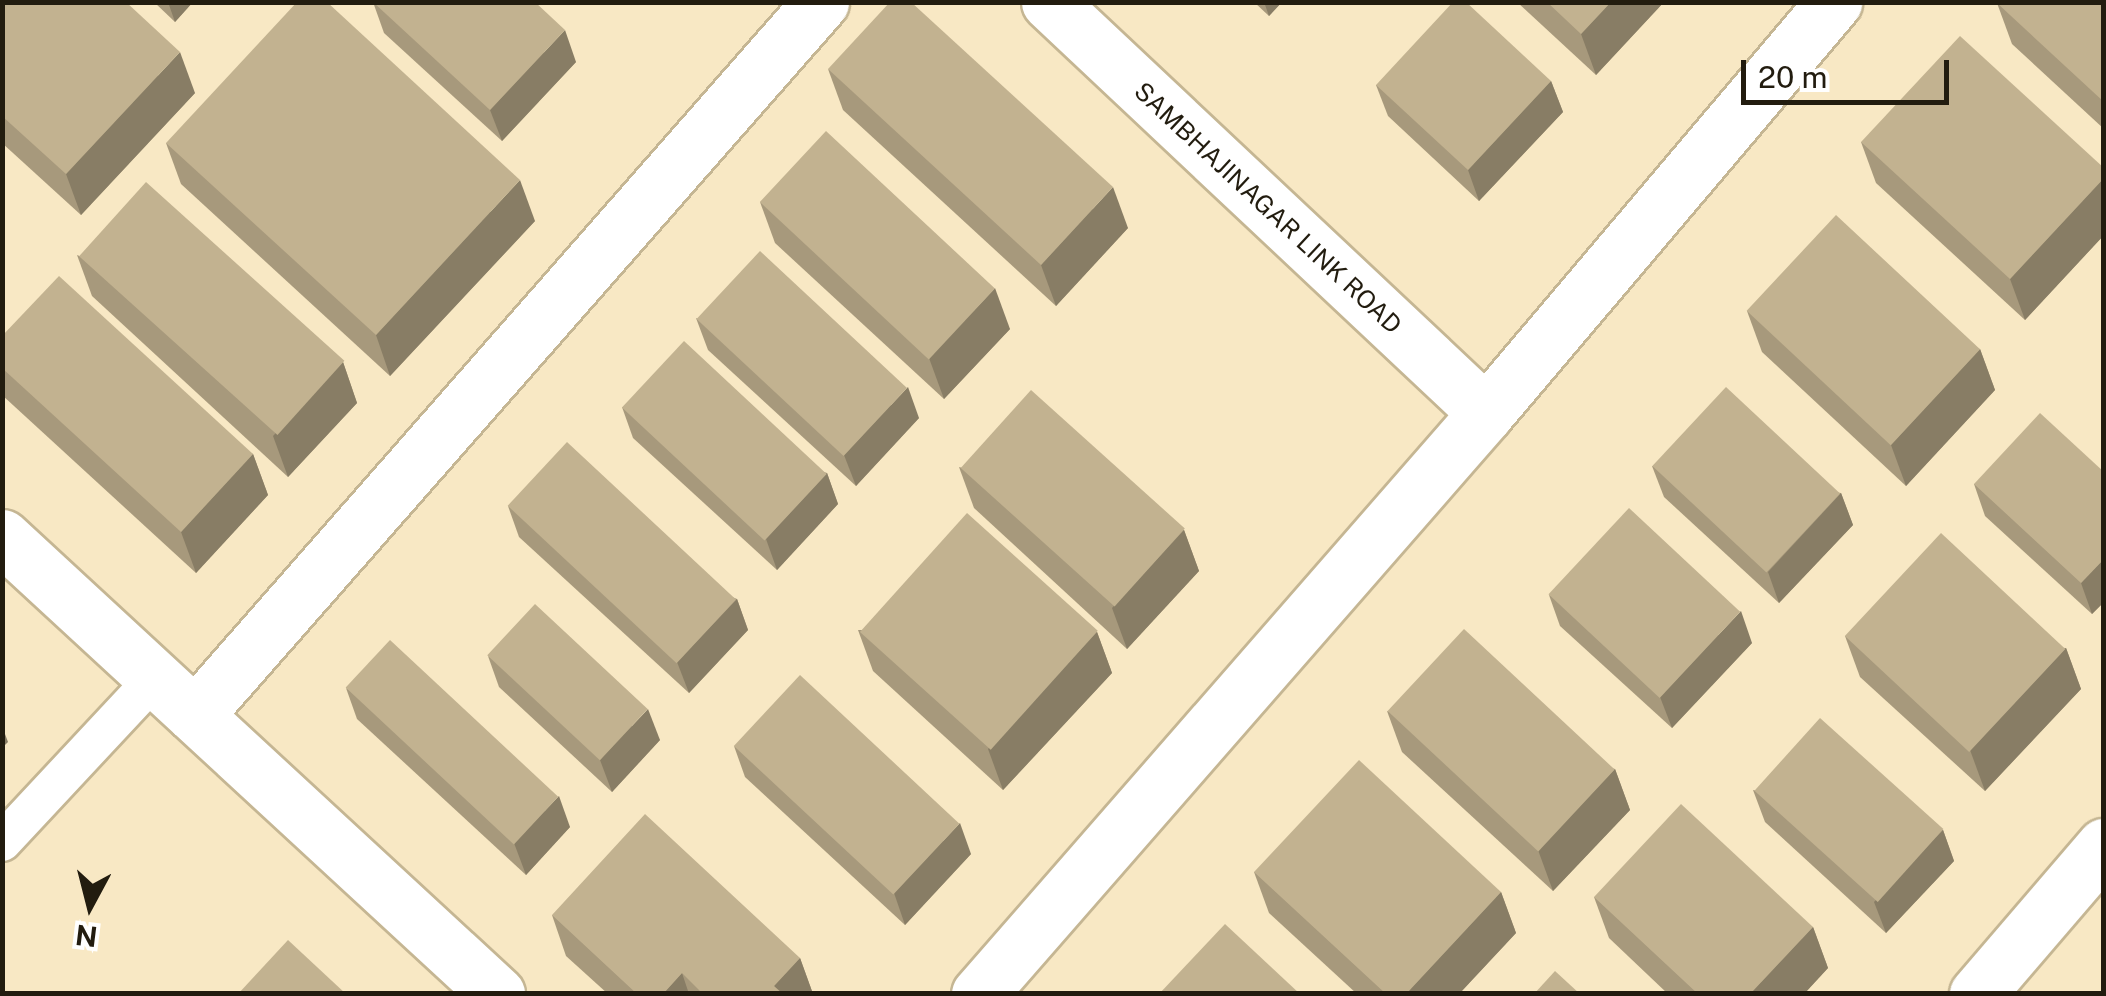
<!DOCTYPE html>
<style>
body{margin:0}
#map{position:relative;width:2106px;height:996px;overflow:hidden;background:#f8e8c4;font-family:"Public Sans",sans-serif}
div>[style]{position:absolute}
.roads{filter:drop-shadow(2px 0 #c5b693) drop-shadow(-2px 0 #c5b693) drop-shadow(0 2px #c5b693) drop-shadow(0 -2px #c5b693)}
.lane>*{height:38px;margin:-19px;padding:0 19px;transform-origin:19px;border-radius:19px;background:#fff}
.street>*{height:55px;margin:-27.5px;padding:0 27.5px;transform-origin:27.5px;border-radius:27.5px;background:#fff}
.wall>*{inset:0;background:#a7997c}
.shaded-wall>*{inset:0;background:#887d65}
.building>*{inset:0;background:#c2b290;transform-origin:0 0}
span{translate:-50% -50%;white-space:nowrap;text-align:center;line-height:1.15;-webkit-text-stroke:9px #fff;paint-order:stroke}
.street-label{font-size:25px;color:#221c0f}
.frame{position:absolute;inset:0;border:5px solid #221c0f;pointer-events:none}
.north{position:absolute;left:40px;top:856px;width:100px;height:100px;-webkit-text-stroke:8px #fff;paint-order:stroke;rotate:187deg;font-size:28px;font-weight:700;line-height:40px;text-align:center;color:#221c0f}
.north::after{content:'';display:block;margin:auto;width:35px;height:45px;background:#221c0f;clip-path:polygon(50% 0,100% 100%,50% 72%,0 100%)}
.scale{position:absolute;left:1741px;top:60px;width:208px;height:45px;box-sizing:border-box;border:5px solid #221c0f;border-top:0;padding-left:12px;font-size:30px;line-height:35px;white-space:nowrap;color:#221c0f;-webkit-text-stroke:8px #fff;paint-order:stroke}
</style>
<div id="map">
<div class="roads">
<div class="lane">
<div style="left:2px;top:842px;width:224px;rotate:-47deg"></div>
</div>
<div class="street">
<div style="left:1049px;top:2px;width:600px;rotate:43.24deg"></div>
<div style="left:2px;top:537px;width:674px;rotate:42.71deg"></div>
<div style="left:195px;top:715px;width:949px;rotate:-48.72deg"></div>
<div style="left:979px;top:994px;width:771px;rotate:-48.89deg"></div>
<div style="left:1486px;top:413px;width:539px;rotate:-49.74deg"></div>
<div style="left:1977px;top:994px;width:195px;rotate:-49.4deg"></div>
</div>
</div>
<div class="wall">
<div style="clip-path:polygon(2px 2px,195px 93px,81px 215px,2px 143px)"></div>
<div style="clip-path:polygon(154px 2px,193px 2px,175px 22px)"></div>
<div style="clip-path:polygon(373px 2px,576px 62px,502px 141px,384px 33px)"></div>
<div style="clip-path:polygon(1254px 2px,1282px 2px,1269px 16px)"></div>
<div style="clip-path:polygon(1517px 2px,1664px 2px,1596px 75px)"></div>
<div style="clip-path:polygon(2104px 2px,2104px 129px,2012px 44px,1997px 3px)"></div>
<div style="clip-path:polygon(828px 69px,1128px 228px,1056px 306px,843px 110px)"></div>
<div style="clip-path:polygon(1551px 81px,1563px 112px,1479px 201px,1388px 116px,1376px 85px)"></div>
<div style="clip-path:polygon(1861px 142px,2104px 168px,2104px 235px,2025px 320px,1876px 183px)"></div>
<div style="clip-path:polygon(166px 143px,535px 221px,390px 376px,181px 184px)"></div>
<div style="clip-path:polygon(760px 202px,1010px 329px,944px 399px,775px 243px)"></div>
<div style="clip-path:polygon(77px 255px,343px 362px,357px 403px,288px 477px,92px 296px)"></div>
<div style="clip-path:polygon(1747px 311px,1980px 349px,1995px 390px,1906px 486px,1762px 352px)"></div>
<div style="clip-path:polygon(696px 318px,919px 418px,856px 486px,708px 350px)"></div>
<div style="clip-path:polygon(2px 336px,253px 454px,268px 495px,196px 573px,2px 395px)"></div>
<div style="clip-path:polygon(622px 407px,827px 473px,838px 504px,777px 570px,633px 438px)"></div>
<div style="clip-path:polygon(1652px 466px,1841px 493px,1853px 525px,1779px 603px,1664px 497px)"></div>
<div style="clip-path:polygon(959px 467px,1184px 530px,1199px 571px,1127px 649px,974px 508px)"></div>
<div style="clip-path:polygon(2104px 472px,2104px 602px,2092px 614px,1985px 516px,1974px 484px)"></div>
<div style="clip-path:polygon(508px 506px,737px 599px,748px 630px,689px 693px,519px 537px)"></div>
<div style="clip-path:polygon(1549px 595px,1752px 643px,1672px 728px,1560px 626px)"></div>
<div style="clip-path:polygon(858px 630px,1097px 632px,1112px 673px,1003px 790px,873px 671px)"></div>
<div style="clip-path:polygon(1845px 636px,2066px 648px,2081px 689px,1985px 791px,1860px 677px)"></div>
<div style="clip-path:polygon(488px 656px,660px 740px,612px 792px,499px 687px)"></div>
<div style="clip-path:polygon(346px 688px,570px 827px,526px 875px,357px 719px)"></div>
<div style="clip-path:polygon(1387px 711px,1615px 769px,1630px 810px,1553px 891px,1402px 752px)"></div>
<div style="clip-path:polygon(734px 746px,971px 854px,905px 925px,745px 777px)"></div>
<div style="clip-path:polygon(1753px 790px,1943px 830px,1954px 861px,1886px 933px,1765px 822px)"></div>
<div style="clip-path:polygon(1254px 872px,1501px 892px,1516px 933px,1459px 994px,1357px 994px,1269px 913px)"></div>
<div style="clip-path:polygon(1594px 897px,1813px 927px,1828px 968px,1804px 994px,1668px 994px,1609px 938px)"></div>
<div style="clip-path:polygon(552px 915px,800px 958px,813px 994px,608px 994px,566px 956px)"></div>
</div>
<div class="shaded-wall">
<div style="clip-path:polygon(168px 2px,193px 2px,175px 22px)"></div>
<div style="clip-path:polygon(1264px 2px,1282px 2px,1269px 16px)"></div>
<div style="clip-path:polygon(1611px 2px,1664px 2px,1596px 75px,1581px 34px)"></div>
<div style="clip-path:polygon(565px 30px,576px 62px,502px 141px,490px 110px)"></div>
<div style="clip-path:polygon(180px 52px,195px 93px,81px 215px,66px 174px)"></div>
<div style="clip-path:polygon(1551px 81px,1563px 112px,1479px 201px,1468px 170px)"></div>
<div style="clip-path:polygon(2104px 178px,2104px 235px,2025px 320px,2010px 279px)"></div>
<div style="clip-path:polygon(520px 180px,535px 221px,390px 376px,376px 335px)"></div>
<div style="clip-path:polygon(1113px 187px,1128px 228px,1056px 306px,1041px 265px)"></div>
<div style="clip-path:polygon(995px 288px,1010px 329px,944px 399px,929px 358px)"></div>
<div style="clip-path:polygon(1980px 349px,1995px 390px,1906px 486px,1891px 445px)"></div>
<div style="clip-path:polygon(343px 362px,357px 403px,288px 477px,273px 436px)"></div>
<div style="clip-path:polygon(908px 387px,919px 418px,856px 486px,844px 455px)"></div>
<div style="clip-path:polygon(253px 454px,268px 495px,196px 573px,181px 532px)"></div>
<div style="clip-path:polygon(827px 473px,838px 504px,777px 570px,766px 539px)"></div>
<div style="clip-path:polygon(1841px 493px,1853px 525px,1779px 603px,1768px 572px)"></div>
<div style="clip-path:polygon(1184px 530px,1199px 571px,1127px 649px,1112px 608px)"></div>
<div style="clip-path:polygon(2104px 559px,2104px 602px,2092px 614px,2081px 583px)"></div>
<div style="clip-path:polygon(737px 599px,748px 630px,689px 693px,677px 662px)"></div>
<div style="clip-path:polygon(1741px 611px,1752px 643px,1672px 728px,1660px 697px)"></div>
<div style="clip-path:polygon(1097px 632px,1112px 673px,1003px 790px,988px 749px)"></div>
<div style="clip-path:polygon(2066px 648px,2081px 689px,1985px 791px,1970px 750px)"></div>
<div style="clip-path:polygon(648px 709px,660px 740px,612px 792px,600px 760px)"></div>
<div style="clip-path:polygon(2px 726px,8px 742px,2px 748px)"></div>
<div style="clip-path:polygon(1615px 769px,1630px 810px,1553px 891px,1538px 850px)"></div>
<div style="clip-path:polygon(559px 796px,570px 827px,526px 875px,514px 843px)"></div>
<div style="clip-path:polygon(960px 823px,971px 854px,905px 925px,894px 893px)"></div>
<div style="clip-path:polygon(1943px 830px,1954px 861px,1886px 933px,1874px 902px)"></div>
<div style="clip-path:polygon(1501px 892px,1516px 933px,1459px 994px,1406px 994px)"></div>
<div style="clip-path:polygon(1813px 927px,1828px 968px,1804px 994px,1750px 994px)"></div>
<div style="clip-path:polygon(800px 958px,813px 994px,777px 994px,774px 986px)"></div>
<div style="clip-path:polygon(682px 973px,689px 994px,663px 994px)"></div>
</div>
<div class="building">
<div style="clip-path:polygon(2px 2px,126px 2px,180px 52px,66px 174px,2px 116px)"></div>
<div style="clip-path:polygon(297px 2px,327px 2px,520px 180px,376px 335px,166px 143px)"></div>
<div style="clip-path:polygon(373px 2px,535px 2px,565px 30px,490px 110px)"></div>
<div style="clip-path:polygon(890px 2px,911px 2px,1113px 187px,1041px 265px,828px 69px)"></div>
<div style="clip-path:polygon(1453px 2px,1466px 2px,1551px 81px,1468px 170px,1376px 85px)"></div>
<div style="clip-path:polygon(1547px 2px,1611px 2px,1581px 34px)"></div>
<div style="clip-path:polygon(1997px 2px,2104px 2px,2104px 102px,1997px 3px)"></div>
<div style="clip-path:polygon(1960px 36px,2104px 168px,2104px 178px,2010px 279px,1861px 142px)"></div>
<div style="left:826px;top:131px;width:231px;height:97px;rotate:43deg"></div>
<div style="left:146px;top:182px;width:267px;height:100px;rotate:42deg"></div>
<div style="left:1836px;top:215px;width:197px;height:131px;rotate:43deg"></div>
<div style="left:760px;top:251px;width:201px;height:93px;rotate:43deg"></div>
<div style="clip-path:polygon(59px 276px,253px 454px,181px 532px,2px 368px,2px 336px)"></div>
<div style="left:684px;top:341px;width:195px;height:91px;rotate:43deg"></div>
<div style="left:1726px;top:387px;width:156px;height:108px;rotate:43deg"></div>
<div style="left:1031px;top:390px;width:207px;height:105px;rotate:42deg"></div>
<div style="clip-path:polygon(2040px 413px,2104px 472px,2104px 559px,2081px 583px,1974px 484px)"></div>
<div style="left:567px;top:442px;width:231px;height:87px;rotate:43deg"></div>
<div style="left:1629px;top:508px;width:152px;height:118px;rotate:43deg"></div>
<div style="left:967px;top:513px;width:176px;height:160px;rotate:42deg"></div>
<div style="left:1941px;top:533px;width:170px;height:141px;rotate:43deg"></div>
<div style="left:535px;top:604px;width:154px;height:70px;rotate:43deg"></div>
<div style="left:1464px;top:629px;width:206px;height:112px;rotate:43deg"></div>
<div style="left:390px;top:640px;width:230px;height:65px;rotate:43deg"></div>
<div style="left:800px;top:675px;width:218px;height:97px;rotate:43deg"></div>
<div style="left:1820px;top:718px;width:166px;height:98px;rotate:42deg"></div>
<div style="clip-path:polygon(1359px 760px,1501px 892px,1406px 994px,1386px 994px,1254px 872px)"></div>
<div style="clip-path:polygon(1681px 804px,1813px 927px,1750px 994px,1698px 994px,1594px 897px)"></div>
<div style="clip-path:polygon(645px 814px,800px 958px,774px 986px,783px 994px,703px 994px,682px 973px,663px 994px,637px 994px,552px 915px)"></div>
<div style="clip-path:polygon(1225px 924px,1300px 994px,1159px 994px)"></div>
<div style="clip-path:polygon(288px 940px,346px 994px,238px 994px)"></div>
<div style="clip-path:polygon(1555px 971px,1580px 994px,1534px 994px)"></div>
</div>
<div class="street-label">
<span style="left:1268px;top:208px;rotate:43deg">SAMBHAJINAGAR LINK ROAD</span>
</div>
<div class="frame"></div>
<div class="north">N</div>
<div class="scale">20 m</div>
</div>
